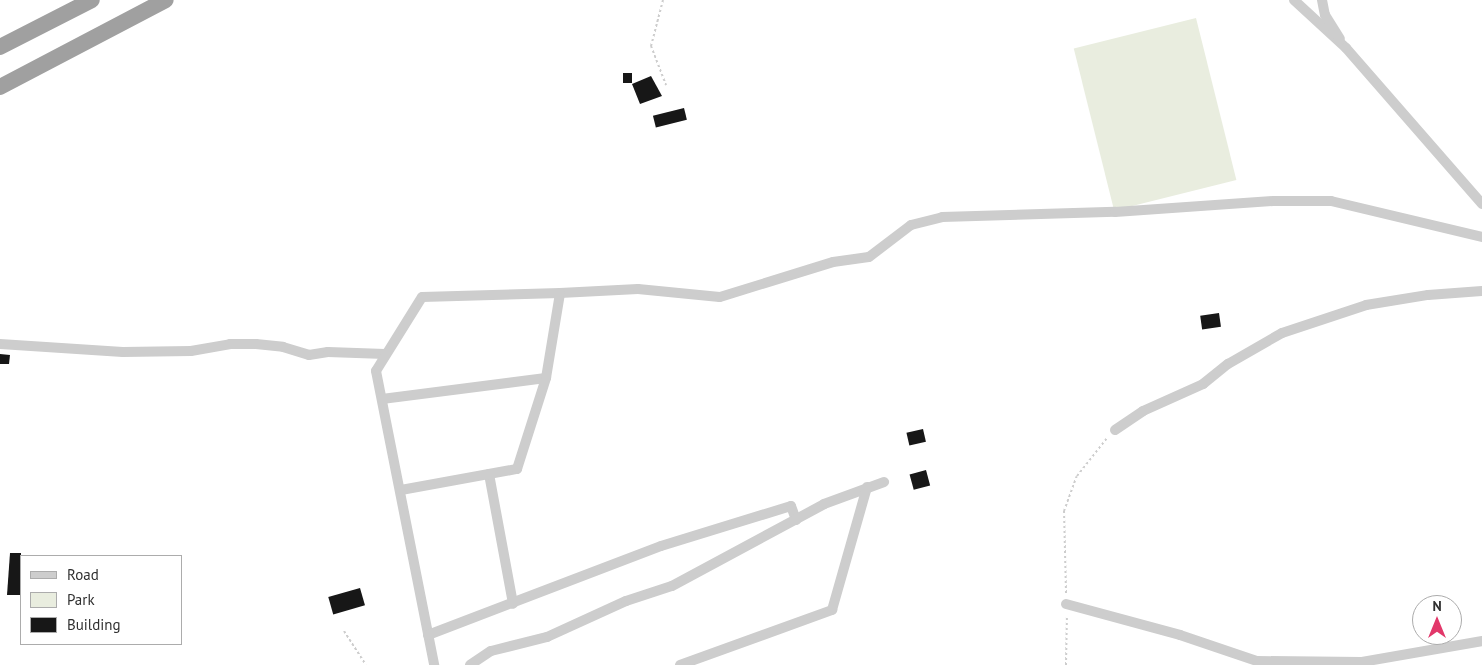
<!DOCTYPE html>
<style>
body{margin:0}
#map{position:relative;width:1482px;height:665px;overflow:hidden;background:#fff;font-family:"PT Sans",sans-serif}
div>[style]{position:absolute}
.green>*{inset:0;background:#e9eddf;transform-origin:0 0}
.building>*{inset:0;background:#171717;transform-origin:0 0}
.path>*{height:2px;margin-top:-1px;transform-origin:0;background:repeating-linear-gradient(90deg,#cdcdcd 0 2.5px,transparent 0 5px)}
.minor>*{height:10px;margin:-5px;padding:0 5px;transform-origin:5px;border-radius:5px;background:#cdcdcd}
.trunk>*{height:16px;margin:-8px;padding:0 8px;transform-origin:8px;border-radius:8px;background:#a0a0a0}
span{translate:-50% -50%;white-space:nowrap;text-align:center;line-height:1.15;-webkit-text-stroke:5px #fff;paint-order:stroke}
.legend{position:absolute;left:20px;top:555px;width:162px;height:90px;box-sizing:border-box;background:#fff;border:1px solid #acacac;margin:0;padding:6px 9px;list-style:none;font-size:15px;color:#303030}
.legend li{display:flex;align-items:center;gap:10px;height:25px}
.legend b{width:25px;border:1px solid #acacac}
.north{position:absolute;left:1412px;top:595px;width:50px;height:50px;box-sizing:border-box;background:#fff;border:1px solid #acacac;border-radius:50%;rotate:0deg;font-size:14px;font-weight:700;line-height:20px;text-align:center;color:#303030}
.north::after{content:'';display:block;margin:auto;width:18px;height:22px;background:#e2386a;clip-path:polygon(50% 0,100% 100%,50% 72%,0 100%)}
</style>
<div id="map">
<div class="green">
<div style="left:1196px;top:18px;width:167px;height:126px;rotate:76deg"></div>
</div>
<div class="building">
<div style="left:623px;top:73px;width:9px;height:10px"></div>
<div style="clip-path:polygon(651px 76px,662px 96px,640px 104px,632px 84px)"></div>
<div style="left:684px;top:108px;width:12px;height:32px;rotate:76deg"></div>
<div style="left:1219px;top:313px;width:14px;height:19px;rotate:82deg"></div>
<div style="clip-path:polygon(0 354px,10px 355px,9px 364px,0 364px)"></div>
<div style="left:923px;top:429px;width:13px;height:17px;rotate:77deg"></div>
<div style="left:926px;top:470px;width:16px;height:17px;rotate:75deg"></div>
<div style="clip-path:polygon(10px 553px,21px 553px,21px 595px,7px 595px)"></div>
<div style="left:360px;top:588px;width:18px;height:33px;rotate:74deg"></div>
</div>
<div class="path">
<div style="left:663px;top:0;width:48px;rotate:104.6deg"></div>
<div style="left:651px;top:46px;width:42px;rotate:69deg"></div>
<div style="left:1066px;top:593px;width:82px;rotate:-91.4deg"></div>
<div style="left:1064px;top:511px;width:37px;rotate:-70deg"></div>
<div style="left:1077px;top:476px;width:48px;rotate:-51.7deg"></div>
<div style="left:344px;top:631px;width:40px;rotate:57.1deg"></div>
<div style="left:1066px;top:665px;width:50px;rotate:-88.9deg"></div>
</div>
<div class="minor">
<div style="left:1294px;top:0;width:71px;rotate:42.7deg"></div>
<div style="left:1346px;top:48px;width:207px;rotate:48.9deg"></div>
<div style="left:1322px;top:0;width:15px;rotate:79deg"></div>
<div style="left:1325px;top:15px;width:28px;rotate:58deg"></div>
<div style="left:560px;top:293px;width:78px;rotate:-2.9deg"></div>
<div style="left:638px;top:289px;width:82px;rotate:5.6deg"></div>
<div style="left:720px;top:297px;width:118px;rotate:-17.2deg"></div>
<div style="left:833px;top:262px;width:36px;rotate:-8deg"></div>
<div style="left:869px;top:257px;width:53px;rotate:-37.3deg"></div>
<div style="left:911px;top:225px;width:32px;rotate:-14deg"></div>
<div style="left:942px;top:217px;width:173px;rotate:-1.7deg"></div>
<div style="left:1115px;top:212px;width:159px;rotate:-4deg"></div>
<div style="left:1274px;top:201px;width:57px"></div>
<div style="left:1331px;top:201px;width:155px;rotate:13.4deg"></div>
<div style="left:0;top:344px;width:123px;rotate:3.7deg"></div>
<div style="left:123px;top:352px;width:68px;rotate:-0.8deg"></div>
<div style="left:191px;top:351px;width:40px;rotate:-10deg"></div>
<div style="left:230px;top:344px;width:26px"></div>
<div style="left:256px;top:344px;width:27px;rotate:6deg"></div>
<div style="left:283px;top:347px;width:27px;rotate:17deg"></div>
<div style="left:309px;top:355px;width:19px;rotate:-9deg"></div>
<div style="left:328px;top:352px;width:57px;rotate:2deg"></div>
<div style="left:382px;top:399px;width:165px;rotate:-7.3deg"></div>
<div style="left:1115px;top:430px;width:34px;rotate:-34deg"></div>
<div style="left:1143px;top:411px;width:66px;rotate:-24.2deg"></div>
<div style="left:1203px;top:384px;width:32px;rotate:-39deg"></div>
<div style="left:1228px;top:364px;width:62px;rotate:-29.9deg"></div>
<div style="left:1282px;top:333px;width:89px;rotate:-18.4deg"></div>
<div style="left:1366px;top:305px;width:63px;rotate:-9.2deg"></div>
<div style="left:1428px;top:295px;width:54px;rotate:-4.2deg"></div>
<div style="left:489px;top:474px;width:132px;rotate:79.5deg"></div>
<div style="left:401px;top:490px;width:118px;rotate:-10.3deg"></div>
<div style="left:517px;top:469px;width:96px;rotate:-72.3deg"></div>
<div style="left:546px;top:378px;width:86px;rotate:-80.6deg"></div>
<div style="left:560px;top:293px;width:138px;rotate:178.3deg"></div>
<div style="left:422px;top:297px;width:87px;rotate:121.9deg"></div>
<div style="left:376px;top:371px;width:300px;rotate:78.8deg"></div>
<div style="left:1066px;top:604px;width:118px;rotate:15.2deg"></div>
<div style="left:1180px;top:635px;width:81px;rotate:18.7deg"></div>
<div style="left:1257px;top:661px;width:105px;rotate:0.5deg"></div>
<div style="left:1362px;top:662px;width:122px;rotate:-9.9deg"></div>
<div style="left:428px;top:635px;width:249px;rotate:-20.9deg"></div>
<div style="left:661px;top:546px;width:136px;rotate:-17.1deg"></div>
<div style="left:791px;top:506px;width:15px;rotate:70deg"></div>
<div style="left:470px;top:665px;width:25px;rotate:-34deg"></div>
<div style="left:491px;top:651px;width:58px;rotate:-14deg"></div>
<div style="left:547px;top:637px;width:87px;rotate:-24.5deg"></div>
<div style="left:626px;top:601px;width:48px;rotate:-18.1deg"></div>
<div style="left:672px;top:586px;width:173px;rotate:-28.3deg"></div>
<div style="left:824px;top:504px;width:64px;rotate:-20.1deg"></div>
<div style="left:680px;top:665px;width:162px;rotate:-19.9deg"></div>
<div style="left:832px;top:610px;width:128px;rotate:-74.1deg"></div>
</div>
<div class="trunk">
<div style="left:0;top:47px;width:103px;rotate:-27.1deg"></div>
<div style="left:0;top:87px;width:187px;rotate:-27.7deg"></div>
</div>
<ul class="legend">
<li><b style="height:6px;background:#cdcdcd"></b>Road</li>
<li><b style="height:14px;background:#e9eddf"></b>Park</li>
<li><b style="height:14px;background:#171717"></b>Building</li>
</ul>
<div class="north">N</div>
</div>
